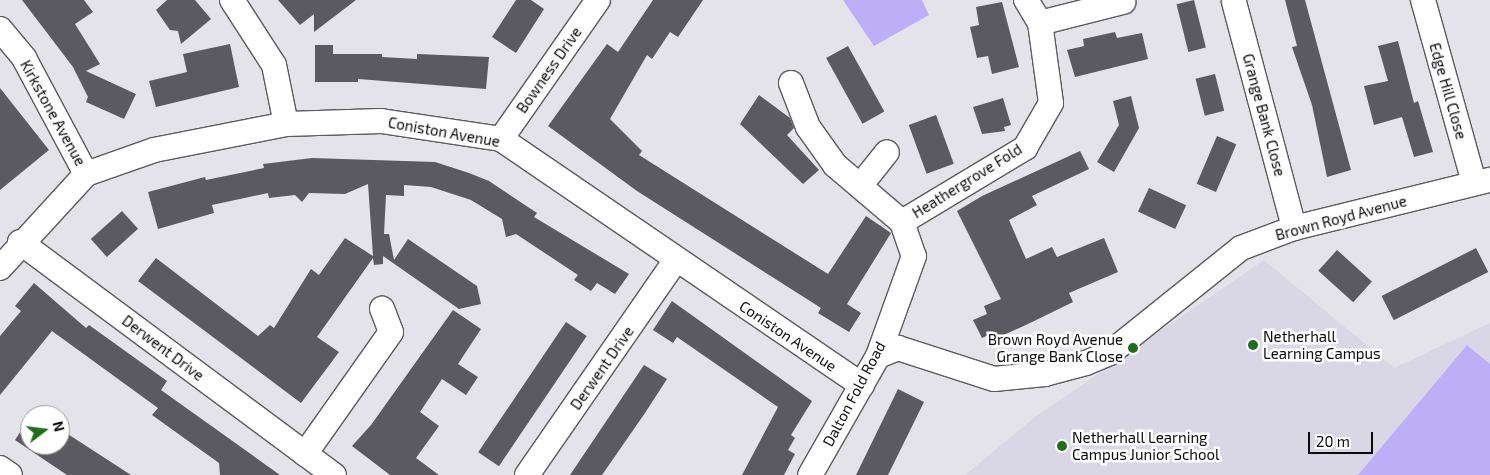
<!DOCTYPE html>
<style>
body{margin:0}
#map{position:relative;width:1490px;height:475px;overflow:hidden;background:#e4e3ea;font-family:"Exo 2",sans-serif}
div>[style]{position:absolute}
.built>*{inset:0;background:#d9d7e5}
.green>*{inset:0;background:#bcaff7}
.building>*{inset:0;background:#5b5a60;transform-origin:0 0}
.roads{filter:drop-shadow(1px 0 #5b5b60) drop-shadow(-1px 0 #5b5b60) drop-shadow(0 1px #5b5b60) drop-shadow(0 -1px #5b5b60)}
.street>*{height:24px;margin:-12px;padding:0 12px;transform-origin:12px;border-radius:12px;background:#fff}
.dots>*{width:14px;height:14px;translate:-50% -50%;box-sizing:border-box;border:2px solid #fff;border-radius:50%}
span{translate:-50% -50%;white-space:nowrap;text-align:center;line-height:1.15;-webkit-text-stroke:5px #fff;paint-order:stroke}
.street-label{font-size:15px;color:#0b0b0d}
.poi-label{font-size:15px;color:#0b0b0d}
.left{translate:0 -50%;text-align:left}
.right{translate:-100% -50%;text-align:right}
.north{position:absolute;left:20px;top:405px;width:50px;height:50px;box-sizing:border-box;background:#fff;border:1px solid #9d9d9e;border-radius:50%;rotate:75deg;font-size:14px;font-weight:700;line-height:20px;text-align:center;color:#0b0b0d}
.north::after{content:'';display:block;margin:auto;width:18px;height:22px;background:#1e6f17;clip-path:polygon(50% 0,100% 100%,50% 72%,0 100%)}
.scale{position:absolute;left:1308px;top:432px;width:65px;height:22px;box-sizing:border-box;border:2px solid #0b0b0d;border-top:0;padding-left:6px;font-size:15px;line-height:18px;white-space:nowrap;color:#0b0b0d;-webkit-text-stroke:4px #fff;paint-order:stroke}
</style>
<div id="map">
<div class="built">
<div style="clip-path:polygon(1264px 260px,1394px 368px,1490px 323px,1490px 475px,965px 475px,1035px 417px)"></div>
</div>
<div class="green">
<div style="clip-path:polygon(843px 0,922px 0,929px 15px,874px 46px)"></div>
<div style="clip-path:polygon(1467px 345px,1490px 364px,1490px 475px,1358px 475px)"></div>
</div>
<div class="building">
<div style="clip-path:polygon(22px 0,84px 0,93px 12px,75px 24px,100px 64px,86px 71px,136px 94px,124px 119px,86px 102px,88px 97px,73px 67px)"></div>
<div style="clip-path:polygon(167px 0,195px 0,211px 19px,181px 44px,178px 31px,170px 30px,156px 10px)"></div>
<div style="clip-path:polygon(278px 0,356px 0,314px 32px,314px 14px,300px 25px)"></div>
<div style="clip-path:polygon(516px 0,531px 0,544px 9px,516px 53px,492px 37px)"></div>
<div style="clip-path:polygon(653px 0,703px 0,678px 37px,670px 32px,652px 59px,647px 55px,610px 119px,642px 151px,639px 155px,828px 274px,866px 216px,891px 233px,847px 304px,861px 313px,849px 332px,818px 313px,821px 308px,637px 191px,548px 126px,607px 44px,618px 52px)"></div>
<div style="left:1194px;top:0;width:49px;height:18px;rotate:76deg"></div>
<div style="clip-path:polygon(1285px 0,1305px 0,1351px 170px,1327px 177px,1312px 105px,1292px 47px,1297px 46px)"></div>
<div style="clip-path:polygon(1002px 2px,1019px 67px,992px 74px,988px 56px,977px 58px,970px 27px,979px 25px,976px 7px)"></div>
<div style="clip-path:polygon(1115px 32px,1117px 38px,1142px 33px,1148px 59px,1075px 77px,1067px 50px,1084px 46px,1083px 39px)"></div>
<div style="clip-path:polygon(1398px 41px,1414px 103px,1418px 101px,1433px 152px,1414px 157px,1402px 117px,1374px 125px,1364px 86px,1388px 81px,1378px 46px)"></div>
<div style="clip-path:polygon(230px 44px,239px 87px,156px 107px,149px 81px,187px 72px,183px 54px)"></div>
<div style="clip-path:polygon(315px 45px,333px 45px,333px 54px,382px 54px,382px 57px,417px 59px,417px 54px,489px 57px,486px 89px,358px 79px,358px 82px,315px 82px)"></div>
<div style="left:848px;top:46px;width:75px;height:25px;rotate:61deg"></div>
<div style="left:1215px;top:74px;width:38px;height:20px;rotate:76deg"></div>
<div style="clip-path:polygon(0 88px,49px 150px,0 190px)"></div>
<div style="clip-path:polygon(759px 95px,790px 118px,794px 128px,787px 135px,819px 170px,803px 184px,740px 124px)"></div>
<div style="clip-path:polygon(1131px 96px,1139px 128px,1114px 172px,1097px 162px,1119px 125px,1113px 101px)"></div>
<div style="clip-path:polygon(1003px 98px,1011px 125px,1004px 127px,1005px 131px,982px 134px,973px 107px)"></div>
<div style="left:936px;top:115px;width:52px;height:29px;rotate:70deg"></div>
<div style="left:1217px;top:136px;width:21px;height:52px;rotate:23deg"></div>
<div style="clip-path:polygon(1080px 151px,1089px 169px,1032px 196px,1037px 205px,1009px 220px,1026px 259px,1052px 247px,1057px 257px,1104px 238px,1118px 272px,1069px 293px,1073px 302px,1028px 324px,997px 338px,995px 332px,982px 338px,973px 320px,987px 314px,984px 306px,1001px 299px,957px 211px,982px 196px)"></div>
<div style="clip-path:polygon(312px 158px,435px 162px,469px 173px,489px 181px,537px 213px,534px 217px,629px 274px,615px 294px,597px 283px,591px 291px,574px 280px,578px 275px,516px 234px,506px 237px,502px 219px,471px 200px,431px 187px,404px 185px,404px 196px,386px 195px,384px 234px,389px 234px,394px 260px,408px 239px,477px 286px,481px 304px,459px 309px,383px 256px,383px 264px,374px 265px,373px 258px,317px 337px,339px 352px,301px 403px,138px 281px,156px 258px,258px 336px,270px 325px,274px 328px,311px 269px,319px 275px,345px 238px,373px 256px,368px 184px,345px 194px,309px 193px,302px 202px,295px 195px,269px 198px,268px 193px,212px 205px,214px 213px,158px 229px,148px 192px,205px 177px,206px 180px,264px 168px,263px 164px)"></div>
<div style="left:1149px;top:188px;width:41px;height:26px;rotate:25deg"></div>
<div style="left:122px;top:211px;width:24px;height:42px;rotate:48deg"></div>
<div style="left:1476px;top:248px;width:27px;height:106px;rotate:63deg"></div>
<div style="left:1337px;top:250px;width:47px;height:28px;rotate:42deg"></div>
<div style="clip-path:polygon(34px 283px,86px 328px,89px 325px,167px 381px,161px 390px,280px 475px,220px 475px,219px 463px,152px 415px,158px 408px,52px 331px,0 395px,0 336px,21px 311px,15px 306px)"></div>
<div style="clip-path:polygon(672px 301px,812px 401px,791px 435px,795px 438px,788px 450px,795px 454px,784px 475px,742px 475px,778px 407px,677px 337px,673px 343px,653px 330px)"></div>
<div style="clip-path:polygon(453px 310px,481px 329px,458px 364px,478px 377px,466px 395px,442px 379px,420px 412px,439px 426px,416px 458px,439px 475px,390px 475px,352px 446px,371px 425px)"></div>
<div style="left:566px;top:322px;width:25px;height:157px;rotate:34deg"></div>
<div style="clip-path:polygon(644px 365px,667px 379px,645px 413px,602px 475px,570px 475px)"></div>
<div style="clip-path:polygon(898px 389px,924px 402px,888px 475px,856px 475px)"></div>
<div style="clip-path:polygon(30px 417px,30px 445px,60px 445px,60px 429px,131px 475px,67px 475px,15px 440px)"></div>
</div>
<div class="roads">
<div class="street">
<div style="left:232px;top:0;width:77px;rotate:57.1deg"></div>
<div style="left:274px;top:65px;width:60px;rotate:78.5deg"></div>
<div style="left:1423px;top:0;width:190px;rotate:74.4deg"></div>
<div style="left:1234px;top:2px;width:234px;rotate:75.1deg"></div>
<div style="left:1040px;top:23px;width:86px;rotate:-14.2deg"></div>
<div style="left:0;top:29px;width:38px;rotate:50deg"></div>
<div style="left:24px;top:58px;width:132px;rotate:61.9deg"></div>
<div style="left:791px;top:83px;width:47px;rotate:68.9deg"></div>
<div style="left:808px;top:127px;width:47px;rotate:54.6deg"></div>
<div style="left:835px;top:165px;width:88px;rotate:40.4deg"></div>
<div style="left:902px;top:222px;width:36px;rotate:71deg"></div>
<div style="left:914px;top:256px;width:106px;rotate:109.8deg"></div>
<div style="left:878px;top:356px;width:137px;rotate:119.7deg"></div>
<div style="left:501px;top:139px;width:169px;rotate:-55.1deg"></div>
<div style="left:860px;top:186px;width:43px;rotate:-51.5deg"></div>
<div style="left:902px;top:222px;width:144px;rotate:-31deg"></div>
<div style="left:1025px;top:148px;width:52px;rotate:-60deg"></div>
<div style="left:1051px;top:103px;width:81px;rotate:-97.8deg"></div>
<div style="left:1040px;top:23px;width:27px;rotate:-121deg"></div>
<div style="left:20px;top:242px;width:391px;rotate:36.6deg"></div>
<div style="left:0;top:268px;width:127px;rotate:-47.5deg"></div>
<div style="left:86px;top:174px;width:72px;rotate:-19.4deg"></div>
<div style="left:154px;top:150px;width:135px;rotate:-11.1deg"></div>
<div style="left:286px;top:124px;width:95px;rotate:-1.8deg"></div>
<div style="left:381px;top:121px;width:121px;rotate:8.5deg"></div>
<div style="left:501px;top:139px;width:437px;rotate:34.3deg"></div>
<div style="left:878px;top:356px;width:22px;rotate:-22deg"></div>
<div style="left:898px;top:348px;width:101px;rotate:17.9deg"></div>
<div style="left:994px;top:379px;width:51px;rotate:-5.6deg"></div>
<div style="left:1045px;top:374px;width:42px;rotate:-15deg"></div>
<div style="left:1086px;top:363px;width:26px;rotate:-23deg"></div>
<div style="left:1110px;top:353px;width:168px;rotate:-38.7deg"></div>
<div style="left:1241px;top:248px;width:57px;rotate:-20.7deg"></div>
<div style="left:1294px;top:228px;width:202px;rotate:-13.8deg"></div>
<div style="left:305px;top:454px;width:149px;rotate:-54.8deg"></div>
<div style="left:391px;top:332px;width:25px;rotate:-111deg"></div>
<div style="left:0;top:468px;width:12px;rotate:35deg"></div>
<div style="left:527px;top:475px;width:262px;rotate:-55.3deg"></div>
</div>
</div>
<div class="dots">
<div style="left:1253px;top:345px;background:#1e6f17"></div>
<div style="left:1133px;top:348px;background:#1e6f17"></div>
<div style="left:1062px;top:446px;background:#1e6f17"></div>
</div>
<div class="street-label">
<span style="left:549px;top:70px;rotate:-55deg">Bowness Drive</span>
<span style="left:1448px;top:91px;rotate:74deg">Edge Hill Close</span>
<span style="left:53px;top:113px;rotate:61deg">Kirkstone Avenue</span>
<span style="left:1264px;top:115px;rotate:75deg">Grange Bank Close</span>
<span style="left:444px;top:132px;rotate:10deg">Coniston Avenue</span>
<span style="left:967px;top:181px;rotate:-32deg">Heathergrove Fold</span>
<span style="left:1341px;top:218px;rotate:-15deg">Brown Royd Avenue</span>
<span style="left:788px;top:336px;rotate:34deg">Coniston Avenue</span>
<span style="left:163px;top:348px;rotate:37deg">Derwent Drive</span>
<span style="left:602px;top:368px;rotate:-55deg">Derwent Drive</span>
<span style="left:854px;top:394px;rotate:-62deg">Dalton Fold Road</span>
</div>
<div class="poi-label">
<span class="left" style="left:1263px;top:345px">Netherhall<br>Learning Campus</span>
<span class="right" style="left:1123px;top:348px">Brown Royd Avenue<br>Grange Bank Close</span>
<span class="left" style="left:1072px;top:446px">Netherhall Learning<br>Campus Junior School</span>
</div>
<div class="north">N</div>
<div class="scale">20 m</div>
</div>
